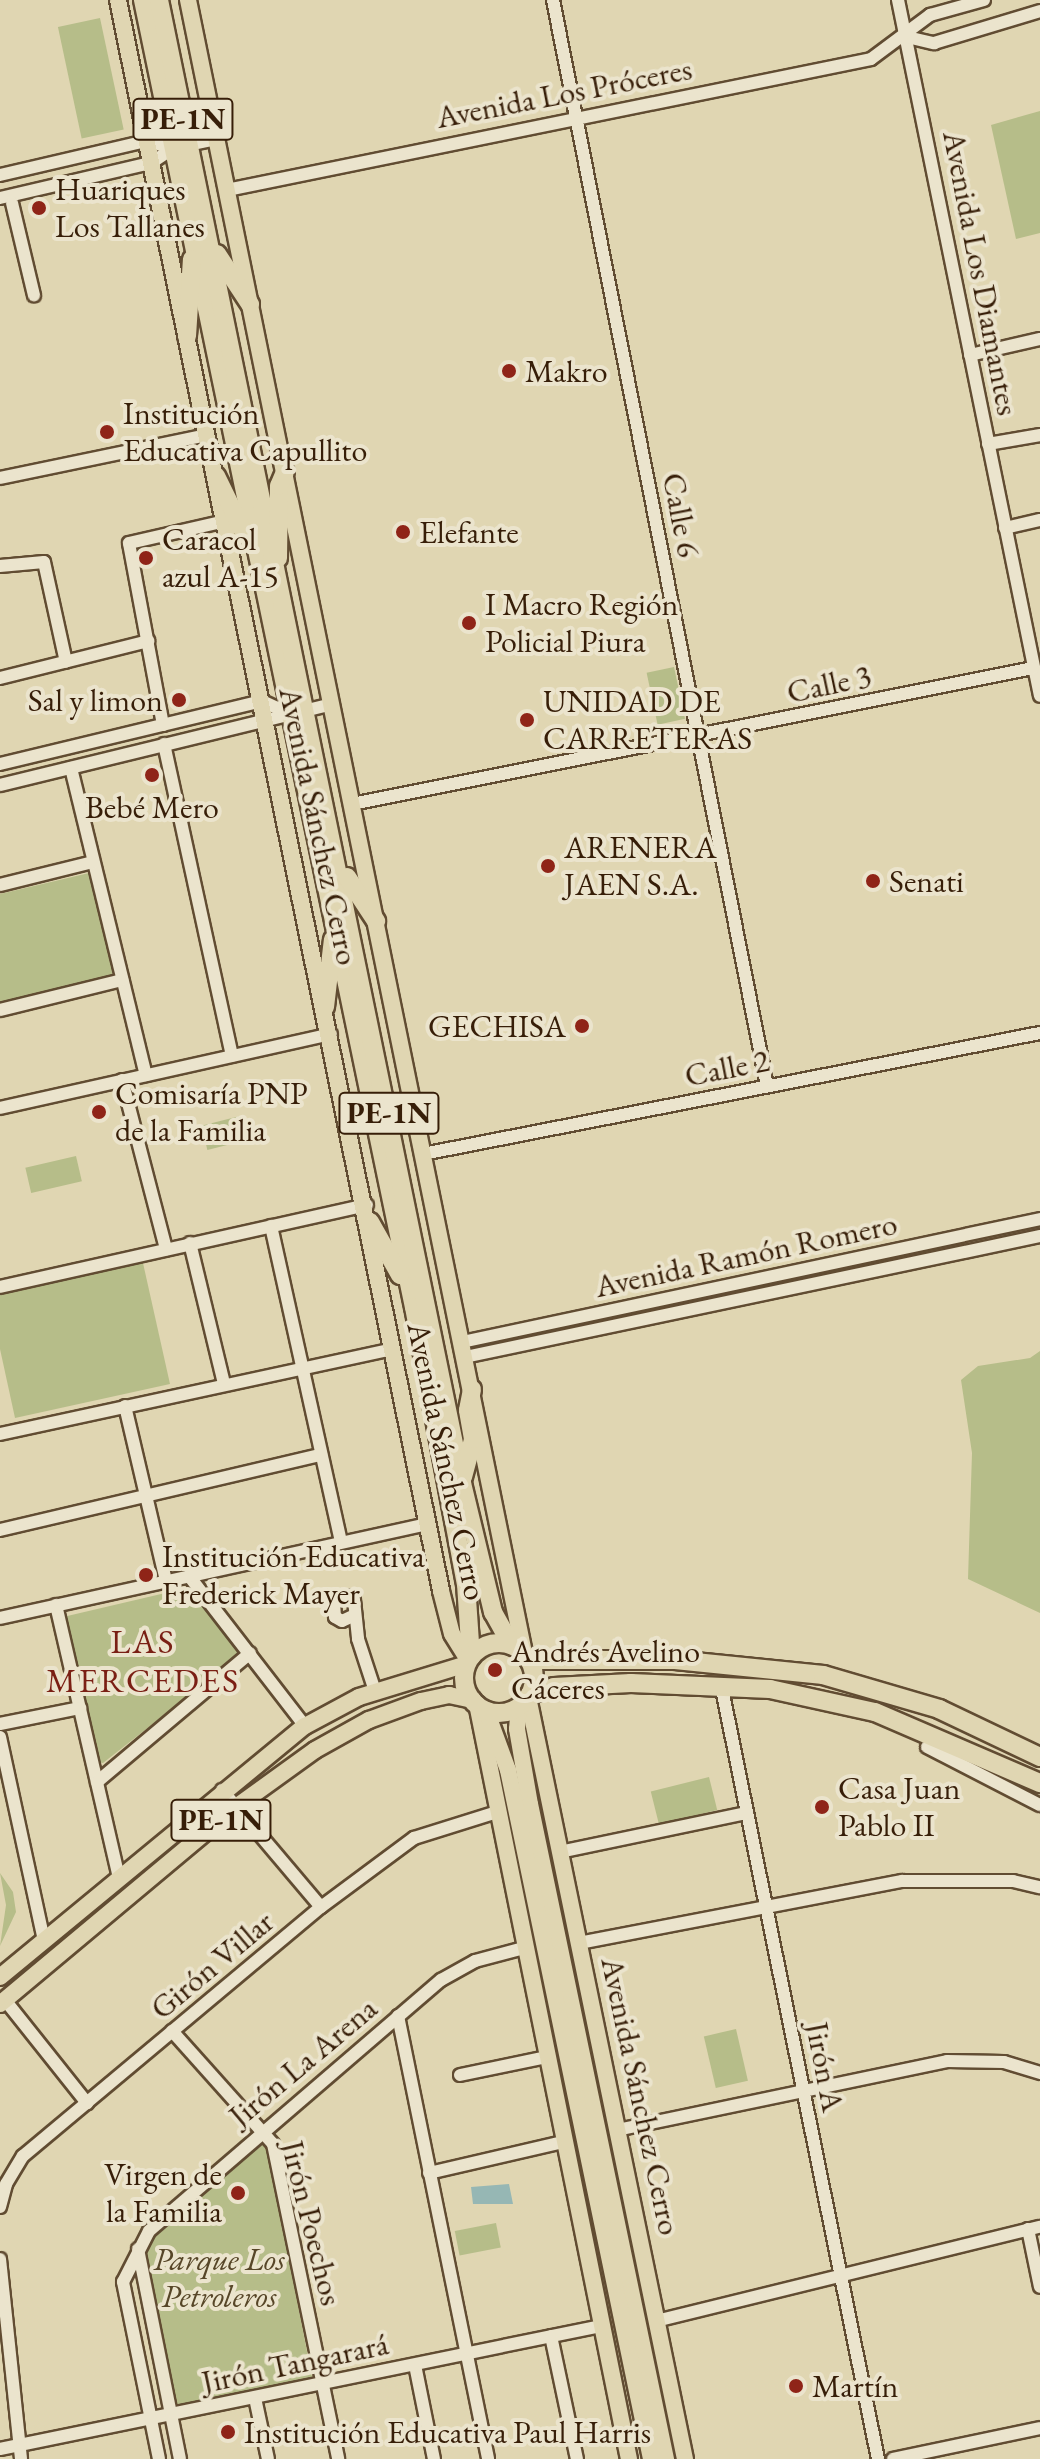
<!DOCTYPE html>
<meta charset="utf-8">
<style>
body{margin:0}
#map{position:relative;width:1040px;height:2459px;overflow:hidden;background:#e0d6b2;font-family:"EB Garamond",serif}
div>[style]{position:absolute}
.green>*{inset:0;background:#b6bd89;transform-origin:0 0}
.water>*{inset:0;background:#96b7b4}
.roads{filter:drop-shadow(2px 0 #614c32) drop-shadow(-2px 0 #614c32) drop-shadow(0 2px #614c32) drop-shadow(0 -2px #614c32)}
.minor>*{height:12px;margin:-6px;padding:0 6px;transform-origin:6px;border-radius:6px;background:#ebe4cd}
.major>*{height:16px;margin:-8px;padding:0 8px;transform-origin:8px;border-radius:8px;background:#e0d6b2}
.highway>*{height:18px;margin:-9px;padding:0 9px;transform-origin:9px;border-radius:9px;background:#e0d6b2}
.highway>.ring{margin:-9px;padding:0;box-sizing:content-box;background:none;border:18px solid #e0d6b2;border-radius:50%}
.dots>*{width:22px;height:22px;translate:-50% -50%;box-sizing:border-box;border:4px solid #ebe4cd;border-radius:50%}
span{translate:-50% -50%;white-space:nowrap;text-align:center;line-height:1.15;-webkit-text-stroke:8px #ebe4cd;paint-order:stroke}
.shield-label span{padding:2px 6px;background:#ebe4cd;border:2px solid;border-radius:6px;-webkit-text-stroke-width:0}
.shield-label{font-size:30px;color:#371e08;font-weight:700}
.street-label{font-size:32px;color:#371e08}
.poi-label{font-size:32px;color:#371e08}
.left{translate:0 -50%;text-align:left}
.right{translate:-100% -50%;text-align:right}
.park-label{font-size:32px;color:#574628;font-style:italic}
.neighbourhood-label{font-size:34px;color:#7a1f14;letter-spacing:2px}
</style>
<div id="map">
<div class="green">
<div style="left:100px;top:18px;width:114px;height:43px;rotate:78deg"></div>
<div style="clip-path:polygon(1040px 111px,1040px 233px,1016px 239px,991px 125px)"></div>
<div style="left:674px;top:667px;width:53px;height:28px;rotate:78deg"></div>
<div style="clip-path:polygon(89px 873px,114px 975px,0 1002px,0 894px)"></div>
<div style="left:244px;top:1115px;width:25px;height:44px;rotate:76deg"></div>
<div style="left:76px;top:1156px;width:26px;height:52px;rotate:77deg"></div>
<div style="clip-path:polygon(143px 1263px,170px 1384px,15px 1418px,0 1349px,0 1295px)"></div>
<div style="clip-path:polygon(1040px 1351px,1040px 1613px,968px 1579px,972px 1453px,961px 1380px,978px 1366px,1030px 1358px)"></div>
<div style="clip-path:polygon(191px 1587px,243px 1653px,103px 1763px,97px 1762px,63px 1617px)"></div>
<div style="left:709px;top:1777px;width:34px;height:60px;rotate:76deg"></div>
<div style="clip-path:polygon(0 1873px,13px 1892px,16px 1912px,0 1946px,6px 1905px)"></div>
<div style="left:736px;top:2029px;width:53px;height:33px;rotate:77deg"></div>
<div style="clip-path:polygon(266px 2142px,313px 2382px,172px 2410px,145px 2281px,147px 2249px,164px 2222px)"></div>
<div style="left:496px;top:2223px;width:25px;height:42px;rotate:79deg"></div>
</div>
<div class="water">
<div style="clip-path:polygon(509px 2184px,513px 2204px,473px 2204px,471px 2187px)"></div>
</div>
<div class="roads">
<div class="minor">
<div style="left:553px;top:0;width:1107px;rotate:78.85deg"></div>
<div style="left:898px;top:0;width:710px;rotate:78.47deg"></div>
<div style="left:907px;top:37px;width:28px;rotate:13deg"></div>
<div style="left:934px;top:43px;width:111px;rotate:-16.8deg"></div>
<div style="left:0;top:175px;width:150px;rotate:-13.1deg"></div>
<div style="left:146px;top:141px;width:28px;rotate:15deg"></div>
<div style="left:227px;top:190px;width:657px;rotate:-11.5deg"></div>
<div style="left:871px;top:59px;width:74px;rotate:-36.7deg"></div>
<div style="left:930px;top:15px;width:56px;rotate:-15.5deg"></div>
<div style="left:0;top:198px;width:155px;rotate:-13.1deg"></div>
<div style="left:151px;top:163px;width:27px;rotate:-34deg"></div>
<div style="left:173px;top:148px;width:45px;rotate:-11.6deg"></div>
<div style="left:12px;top:203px;width:95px;rotate:76.6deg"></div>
<div style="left:970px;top:355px;width:72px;rotate:-12.9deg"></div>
<div style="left:988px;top:444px;width:53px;rotate:-9.8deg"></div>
<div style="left:0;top:478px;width:211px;rotate:-11.7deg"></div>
<div style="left:1005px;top:528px;width:36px;rotate:-13deg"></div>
<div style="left:0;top:566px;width:44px;rotate:-5.2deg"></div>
<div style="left:44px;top:562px;width:102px;rotate:77.6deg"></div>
<div style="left:0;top:678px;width:153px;rotate:-14deg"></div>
<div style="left:163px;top:725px;width:185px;rotate:-100.6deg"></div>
<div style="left:129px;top:543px;width:98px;rotate:-12.9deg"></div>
<div style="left:164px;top:744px;width:319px;rotate:77.7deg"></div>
<div style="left:0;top:764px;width:269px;rotate:-13.5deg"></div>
<div style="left:262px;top:701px;width:29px;rotate:25deg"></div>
<div style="left:71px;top:768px;width:316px;rotate:76.3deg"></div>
<div style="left:0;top:785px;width:342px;rotate:-13.7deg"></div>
<div style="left:352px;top:804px;width:694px;rotate:-11.29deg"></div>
<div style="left:0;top:885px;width:96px;rotate:-13.9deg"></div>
<div style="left:0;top:1010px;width:126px;rotate:-13.8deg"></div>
<div style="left:122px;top:1080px;width:175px;rotate:75.4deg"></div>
<div style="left:0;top:1108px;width:339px;rotate:-12.6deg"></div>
<div style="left:423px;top:1154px;width:629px;rotate:-11.1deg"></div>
<div style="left:271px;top:1226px;width:323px;rotate:77.5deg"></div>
<div style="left:190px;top:1243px;width:145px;rotate:76.4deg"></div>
<div style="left:0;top:1287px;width:376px;rotate:-12.6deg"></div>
<div style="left:462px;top:1342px;width:591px;rotate:-12.01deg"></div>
<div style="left:465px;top:1357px;width:588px;rotate:-11.88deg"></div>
<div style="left:125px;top:1406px;width:180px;rotate:76.8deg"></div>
<div style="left:0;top:1434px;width:401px;rotate:-12.2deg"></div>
<div style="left:0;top:1530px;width:330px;rotate:-13.2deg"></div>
<div style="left:189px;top:1576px;width:190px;rotate:52.3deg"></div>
<div style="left:56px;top:1605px;width:279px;rotate:77deg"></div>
<div style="left:355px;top:1615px;width:14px;rotate:155deg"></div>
<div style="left:342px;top:1621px;width:8px;rotate:-150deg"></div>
<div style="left:335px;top:1617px;width:15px;rotate:-94deg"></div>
<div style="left:334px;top:1602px;width:14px;rotate:-25deg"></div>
<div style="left:347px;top:1596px;width:8px;rotate:30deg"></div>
<div style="left:354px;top:1600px;width:39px;rotate:84deg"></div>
<div style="left:358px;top:1639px;width:55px;rotate:71.9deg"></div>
<div style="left:0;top:1618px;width:438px;rotate:-12.4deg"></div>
<div style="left:721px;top:1684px;width:791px;rotate:78.55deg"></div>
<div style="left:0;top:1724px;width:82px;rotate:-11.3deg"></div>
<div style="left:0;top:1737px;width:208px;rotate:77.8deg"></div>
<div style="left:927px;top:1747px;width:127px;rotate:27.2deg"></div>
<div style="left:97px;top:1782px;width:200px;rotate:-40.1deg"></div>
<div style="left:222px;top:1790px;width:153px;rotate:49.8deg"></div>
<div style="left:560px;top:1852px;width:191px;rotate:-11.8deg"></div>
<div style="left:579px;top:1943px;width:329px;rotate:-10.9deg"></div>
<div style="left:902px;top:1881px;width:111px"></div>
<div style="left:1013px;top:1881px;width:28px;rotate:13deg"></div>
<div style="left:5px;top:2000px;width:132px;rotate:51.5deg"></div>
<div style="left:398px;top:2016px;width:452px;rotate:78.5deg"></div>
<div style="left:172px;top:2031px;width:152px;rotate:48.2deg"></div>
<div style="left:273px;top:2144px;width:322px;rotate:78.3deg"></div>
<div style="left:460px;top:2075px;width:88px;rotate:-11.8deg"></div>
<div style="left:617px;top:2130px;width:337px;rotate:-11.8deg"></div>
<div style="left:947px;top:2061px;width:57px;rotate:1deg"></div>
<div style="left:1004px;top:2062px;width:38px;rotate:17deg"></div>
<div style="left:429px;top:2173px;width:138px;rotate:-13deg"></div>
<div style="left:0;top:2207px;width:24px;rotate:-75deg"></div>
<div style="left:6px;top:2184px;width:33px;rotate:-59deg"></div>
<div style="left:23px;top:2156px;width:388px;rotate:-39.9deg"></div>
<div style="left:321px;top:1907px;width:116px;rotate:-36.6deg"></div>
<div style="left:414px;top:1838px;width:87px;rotate:-17.4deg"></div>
<div style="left:1028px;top:2229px;width:59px;rotate:78.3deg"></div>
<div style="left:138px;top:2249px;width:214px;rotate:78.7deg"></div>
<div style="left:0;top:2259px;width:201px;rotate:84deg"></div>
<div style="left:656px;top:2321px;width:395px;rotate:-13.8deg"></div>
<div style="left:551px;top:2336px;width:126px;rotate:78.1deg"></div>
<div style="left:415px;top:2365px;width:96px;rotate:78.6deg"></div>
<div style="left:255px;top:2398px;width:62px;rotate:78deg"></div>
<div style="left:0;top:2449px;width:613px;rotate:-11.57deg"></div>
<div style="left:159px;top:2459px;width:181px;rotate:-101.5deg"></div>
<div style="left:123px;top:2282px;width:57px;rotate:-63deg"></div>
<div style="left:149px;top:2231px;width:385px;rotate:-40.7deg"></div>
<div style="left:441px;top:1980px;width:39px;rotate:-29deg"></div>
<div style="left:475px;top:1961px;width:51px;rotate:-14.9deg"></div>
<div style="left:893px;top:2459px;width:150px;rotate:-11.9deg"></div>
</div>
<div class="major">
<div style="left:118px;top:0;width:1623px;rotate:78.52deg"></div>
<div style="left:441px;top:1591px;width:44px;rotate:75.7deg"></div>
<div style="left:452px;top:1634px;width:32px;rotate:58deg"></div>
<div style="left:188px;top:0;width:1687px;rotate:78.51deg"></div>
<div style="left:528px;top:1697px;width:778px;rotate:78.36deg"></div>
<div style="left:477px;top:1704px;width:770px;rotate:78.62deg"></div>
<div style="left:519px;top:1706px;width:23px;rotate:95deg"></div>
<div style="left:517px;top:1729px;width:76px;rotate:80.2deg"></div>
<div style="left:530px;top:1804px;width:669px;rotate:78.27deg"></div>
<div style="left:486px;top:1710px;width:64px;rotate:69.9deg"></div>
<div style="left:508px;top:1770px;width:704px;rotate:78.27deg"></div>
<div style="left:0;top:1977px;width:395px;rotate:-39.5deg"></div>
<div style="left:305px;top:1726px;width:61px;rotate:-28.2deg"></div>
<div style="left:359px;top:1697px;width:113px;rotate:-17deg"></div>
<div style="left:0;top:2004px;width:307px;rotate:-39.9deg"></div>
<div style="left:236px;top:1807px;width:97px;rotate:-35.8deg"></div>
<div style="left:315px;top:1750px;width:62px;rotate:-29.1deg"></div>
<div style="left:369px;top:1720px;width:55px;rotate:-20.1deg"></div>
<div style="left:421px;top:1701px;width:29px;rotate:-12deg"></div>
<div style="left:449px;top:1695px;width:25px;rotate:12deg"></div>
</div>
<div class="highway">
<div style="left:143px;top:0;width:1335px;rotate:78.29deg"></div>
<div style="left:414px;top:1307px;width:282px;rotate:79.4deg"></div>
<div style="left:466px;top:1584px;width:73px;rotate:86.1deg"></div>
<div style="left:159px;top:0;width:1514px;rotate:78.45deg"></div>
<div style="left:462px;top:1483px;width:133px;rotate:76.5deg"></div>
<div style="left:493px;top:1612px;width:38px;rotate:61deg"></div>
<div style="left:217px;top:254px;width:60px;rotate:56.6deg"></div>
<div style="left:187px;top:336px;width:77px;rotate:-86.3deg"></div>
<div style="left:216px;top:476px;width:66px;rotate:63.8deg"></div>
<div style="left:278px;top:558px;width:72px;rotate:-89.2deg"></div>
<div style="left:279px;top:486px;width:15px;rotate:-67deg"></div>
<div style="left:347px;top:877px;width:53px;rotate:56.6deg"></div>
<div style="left:325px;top:1007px;width:68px;rotate:-83.3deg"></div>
<div style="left:370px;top:1222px;width:61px;rotate:60.5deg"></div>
<div style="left:463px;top:1477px;width:39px;rotate:-75deg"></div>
<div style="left:473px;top:1439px;width:29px;rotate:-100deg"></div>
<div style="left:468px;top:1410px;width:21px;rotate:-79deg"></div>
<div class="ring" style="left:464px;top:1643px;width:52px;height:52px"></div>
<div style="left:529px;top:1660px;width:146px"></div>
<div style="left:675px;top:1660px;width:149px;rotate:5.8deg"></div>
<div style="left:823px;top:1675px;width:121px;rotate:16.3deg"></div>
<div style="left:939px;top:1709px;width:112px;rotate:25.4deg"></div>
<div style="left:530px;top:1694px;width:25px;rotate:-16deg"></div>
<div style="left:554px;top:1687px;width:77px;rotate:-3deg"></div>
<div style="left:631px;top:1683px;width:139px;rotate:2.5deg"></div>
<div style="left:770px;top:1689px;width:107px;rotate:12.4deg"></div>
<div style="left:875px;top:1712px;width:180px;rotate:23.3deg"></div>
</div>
</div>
<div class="dots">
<div style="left:39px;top:208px;background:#8f2418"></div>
<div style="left:509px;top:371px;background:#8f2418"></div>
<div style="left:107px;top:432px;background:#8f2418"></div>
<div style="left:403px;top:532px;background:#8f2418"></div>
<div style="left:146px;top:558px;background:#8f2418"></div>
<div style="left:469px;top:623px;background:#8f2418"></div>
<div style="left:179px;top:700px;background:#8f2418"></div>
<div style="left:527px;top:720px;background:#8f2418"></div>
<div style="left:152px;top:775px;background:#8f2418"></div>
<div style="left:548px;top:866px;background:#8f2418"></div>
<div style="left:873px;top:881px;background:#8f2418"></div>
<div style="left:582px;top:1026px;background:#8f2418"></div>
<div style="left:99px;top:1112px;background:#8f2418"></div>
<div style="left:146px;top:1575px;background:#8f2418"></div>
<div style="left:495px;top:1670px;background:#8f2418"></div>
<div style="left:822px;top:1807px;background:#8f2418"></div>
<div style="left:238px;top:2193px;background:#8f2418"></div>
<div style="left:796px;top:2386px;background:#8f2418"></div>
<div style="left:228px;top:2432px;background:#8f2418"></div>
</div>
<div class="shield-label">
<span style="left:183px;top:119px">PE-1N</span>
<span style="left:389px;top:1113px">PE-1N</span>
<span style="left:221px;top:1820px">PE-1N</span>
</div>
<div class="street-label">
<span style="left:564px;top:93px;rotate:-11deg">Avenida Los Próceres</span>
<span style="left:981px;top:273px;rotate:79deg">Avenida Los Diamantes</span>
<span style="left:681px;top:515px;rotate:79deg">Calle 6</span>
<span style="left:829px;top:684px;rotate:-12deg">Calle 3</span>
<span style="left:319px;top:826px;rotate:78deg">Avenida Sánchez Cerro</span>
<span style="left:727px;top:1068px;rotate:-11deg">Calle 2</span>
<span style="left:746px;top:1255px;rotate:-12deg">Avenida Ramón Romero</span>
<span style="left:447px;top:1461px;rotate:78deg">Avenida Sánchez Cerro</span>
<span style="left:212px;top:1965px;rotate:-40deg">Girón Villar</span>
<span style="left:303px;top:2062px;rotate:-40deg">Jirón La Arena</span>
<span style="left:825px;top:2067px;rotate:79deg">Jirón A</span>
<span style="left:641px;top:2096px;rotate:78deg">Avenida Sánchez Cerro</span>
<span style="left:312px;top:2223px;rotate:76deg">Jirón Poechos</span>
<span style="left:295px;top:2363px;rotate:-12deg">Jirón Tangarará</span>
</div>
<div class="poi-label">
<span class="left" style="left:55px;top:208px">Huariques<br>Los Tallanes</span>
<span class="left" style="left:525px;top:371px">Makro</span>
<span class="left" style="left:123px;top:432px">Institución<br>Educativa Capullito</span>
<span class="left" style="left:419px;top:532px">Elefante</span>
<span class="left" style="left:162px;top:558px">Caracol<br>azul A-15</span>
<span class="left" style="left:485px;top:623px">I Macro Región<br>Policial Piura</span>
<span class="right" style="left:163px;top:700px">Sal y limon</span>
<span class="left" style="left:543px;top:720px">UNIDAD DE<br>CARRETERAS</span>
<span style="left:152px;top:807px">Bebé Mero</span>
<span class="left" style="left:564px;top:866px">ARENERA<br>JAEN S.A.</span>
<span class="left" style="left:889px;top:881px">Senati</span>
<span class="right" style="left:566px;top:1026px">GECHISA</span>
<span class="left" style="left:115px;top:1112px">Comisaría PNP<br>de la Familia</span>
<span class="left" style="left:162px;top:1575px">Institución Educativa<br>Frederick Mayer</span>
<span class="left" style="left:511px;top:1670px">Andrés Avelino<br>Cáceres</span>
<span class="left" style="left:838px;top:1807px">Casa Juan<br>Pablo II</span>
<span class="right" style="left:222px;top:2193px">Virgen de<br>la Familia</span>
<span class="left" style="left:812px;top:2386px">Martín</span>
<span class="left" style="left:244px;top:2432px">Institución Educativa Paul Harris</span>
</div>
<div class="park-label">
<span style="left:219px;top:2278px">Parque Los<br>Petroleros</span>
</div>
<div class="neighbourhood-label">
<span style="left:143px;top:1661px">LAS<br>MERCEDES</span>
</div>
</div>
